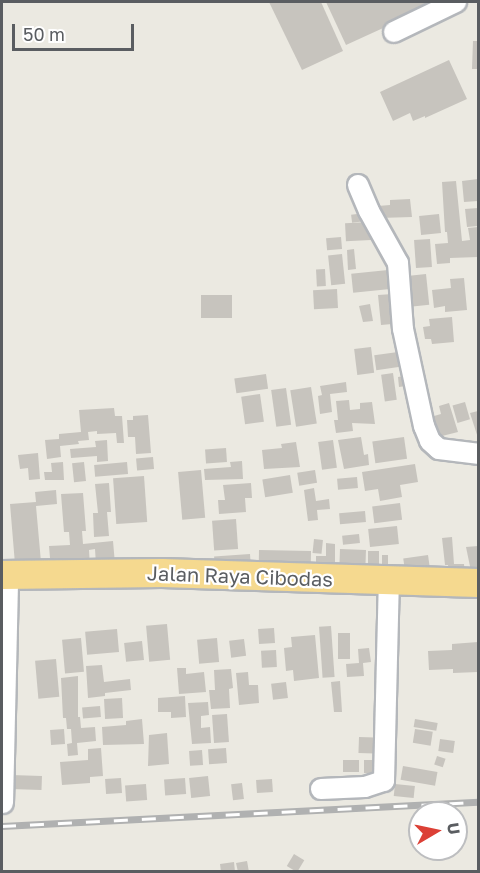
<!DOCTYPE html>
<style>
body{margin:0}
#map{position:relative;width:480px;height:873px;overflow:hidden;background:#ebe9e1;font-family:"Golos Text",sans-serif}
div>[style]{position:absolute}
.building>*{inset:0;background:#c7c4be;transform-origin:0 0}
.roads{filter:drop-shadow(2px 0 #b4b7bb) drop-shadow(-2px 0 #b4b7bb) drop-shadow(0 2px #b4b7bb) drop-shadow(0 -2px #b4b7bb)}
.minor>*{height:20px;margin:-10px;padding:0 10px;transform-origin:10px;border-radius:10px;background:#fff}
.highway>*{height:28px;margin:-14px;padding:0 14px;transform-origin:14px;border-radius:14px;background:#f5d98f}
.rail>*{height:7px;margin-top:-3.5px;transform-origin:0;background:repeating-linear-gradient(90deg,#fff 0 14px,#b0b1b1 0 28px);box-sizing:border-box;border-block:2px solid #b0b1b1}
span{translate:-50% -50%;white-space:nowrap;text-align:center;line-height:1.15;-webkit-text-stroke:4.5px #fff;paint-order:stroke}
.street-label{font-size:20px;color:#5a5d61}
.frame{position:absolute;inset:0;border:3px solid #5a5d61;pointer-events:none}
.north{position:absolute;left:408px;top:801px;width:60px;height:60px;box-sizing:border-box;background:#fff;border:2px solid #bdbec0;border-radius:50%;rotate:81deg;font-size:16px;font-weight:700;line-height:24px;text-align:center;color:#5a5d61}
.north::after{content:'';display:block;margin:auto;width:21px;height:27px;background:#dc4036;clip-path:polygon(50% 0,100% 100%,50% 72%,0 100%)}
.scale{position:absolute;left:12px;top:24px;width:122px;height:27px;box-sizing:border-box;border:3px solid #5a5d61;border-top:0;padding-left:8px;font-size:18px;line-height:21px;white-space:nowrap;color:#5a5d61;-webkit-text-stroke:4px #fff;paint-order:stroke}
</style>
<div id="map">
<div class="building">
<div style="clip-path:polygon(269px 2px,321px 2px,343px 51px,302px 70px)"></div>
<div style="clip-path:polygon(326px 2px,440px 2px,346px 45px)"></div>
<div style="clip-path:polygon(473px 41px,478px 41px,478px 69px,472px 69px)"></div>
<div style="clip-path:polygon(449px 60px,467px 99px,425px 118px,425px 116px,413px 121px,410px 113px,393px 121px,380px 92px)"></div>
<div style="clip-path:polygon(478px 179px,478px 201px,464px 202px,462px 181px)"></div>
<div style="clip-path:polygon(456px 181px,462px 241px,470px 240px,468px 228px,478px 227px,478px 257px,450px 258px,450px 263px,437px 264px,435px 244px,448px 243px,447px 232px,445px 232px,442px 182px)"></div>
<div style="clip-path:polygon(410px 199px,412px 217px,379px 218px,378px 206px,390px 205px,390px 200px)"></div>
<div style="clip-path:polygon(478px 208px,478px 226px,467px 227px,465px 209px)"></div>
<div style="left:365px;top:213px;width:8px;height:14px;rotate:83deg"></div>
<div style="left:439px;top:214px;width:19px;height:20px;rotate:84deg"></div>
<div style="left:370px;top:222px;width:18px;height:25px;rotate:87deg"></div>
<div style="left:341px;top:237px;width:12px;height:15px;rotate:85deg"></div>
<div style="left:430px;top:239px;width:28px;height:16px;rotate:86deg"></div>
<div style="clip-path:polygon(354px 249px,356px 269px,348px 270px,347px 250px)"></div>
<div style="left:342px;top:254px;width:30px;height:14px;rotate:84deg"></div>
<div style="left:325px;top:269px;width:17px;height:9px;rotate:87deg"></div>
<div style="left:388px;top:270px;width:19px;height:37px;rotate:84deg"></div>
<div style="left:426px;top:274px;width:31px;height:19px;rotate:84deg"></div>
<div style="clip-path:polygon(464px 278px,467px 310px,445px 312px,445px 306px,434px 308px,432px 290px,451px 288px,450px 279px)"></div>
<div style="left:337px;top:289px;width:19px;height:24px;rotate:87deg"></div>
<div style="clip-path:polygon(393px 294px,395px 310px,390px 310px,392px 324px,381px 325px,378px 295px)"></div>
<div style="left:201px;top:295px;width:31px;height:23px"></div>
<div style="clip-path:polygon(370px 304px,373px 321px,363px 322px,359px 306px)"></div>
<div style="clip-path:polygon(452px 317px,454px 342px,432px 344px,431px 339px,425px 339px,423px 327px,430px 326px,429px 319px)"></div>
<div style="left:371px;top:347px;width:26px;height:17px;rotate:83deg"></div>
<div style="left:398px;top:352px;width:15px;height:24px;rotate:82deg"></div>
<div style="left:393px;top:373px;width:27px;height:12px;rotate:82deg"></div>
<div style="left:266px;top:374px;width:15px;height:32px;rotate:82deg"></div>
<div style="clip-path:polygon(404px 376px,406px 386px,399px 387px,398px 377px)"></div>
<div style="clip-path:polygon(346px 382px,347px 392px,330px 394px,332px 412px,320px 414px,318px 396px,322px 395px,320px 386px)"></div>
<div style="left:311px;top:387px;width:37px;height:21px;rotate:81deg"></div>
<div style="left:286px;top:388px;width:37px;height:15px;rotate:82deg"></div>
<div style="left:260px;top:394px;width:28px;height:19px;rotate:82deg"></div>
<div style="clip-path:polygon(349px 400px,350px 410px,360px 409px,360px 403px,372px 402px,375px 424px,352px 423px,353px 431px,336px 433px,334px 420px,338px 420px,336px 401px)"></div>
<div style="left:465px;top:402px;width:18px;height:13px;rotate:74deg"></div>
<div style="clip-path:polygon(449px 403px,458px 432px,434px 438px,427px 418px,441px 414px,439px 406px)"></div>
<div style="clip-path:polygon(114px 408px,115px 416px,122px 416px,124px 443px,117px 443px,116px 433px,97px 434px,97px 431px,88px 432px,89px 440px,78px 441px,79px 444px,60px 446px,61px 457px,47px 459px,45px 440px,59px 439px,59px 434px,81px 432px,79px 410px)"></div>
<div style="clip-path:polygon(478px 411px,478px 438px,470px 413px)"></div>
<div style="clip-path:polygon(148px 415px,151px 453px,136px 454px,135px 437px,128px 437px,127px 420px,133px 420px,133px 416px)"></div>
<div style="clip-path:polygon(361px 437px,364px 455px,368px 454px,369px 465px,344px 469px,338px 440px)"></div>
<div style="left:404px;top:437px;width:22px;height:32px;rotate:82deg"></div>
<div style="clip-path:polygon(107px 440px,108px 461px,97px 462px,97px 456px,71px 458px,70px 449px,96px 447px,95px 441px)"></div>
<div style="left:333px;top:440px;width:28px;height:15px;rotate:82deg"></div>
<div style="clip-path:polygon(296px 442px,300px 467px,264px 469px,262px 450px,282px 448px,281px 444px)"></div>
<div style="left:226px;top:448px;width:14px;height:21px;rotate:86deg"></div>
<div style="clip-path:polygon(38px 453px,40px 479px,29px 480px,28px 468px,20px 469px,18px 455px)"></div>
<div style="left:153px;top:457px;width:12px;height:17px;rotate:85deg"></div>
<div style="clip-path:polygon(242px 461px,243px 479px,205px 480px,204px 469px,231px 467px,230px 462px)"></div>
<div style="clip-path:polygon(63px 462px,64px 480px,45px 480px,44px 472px,52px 472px,51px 463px)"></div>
<div style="left:84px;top:462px;width:19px;height:12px;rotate:84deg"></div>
<div style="left:127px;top:462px;width:12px;height:33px;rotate:85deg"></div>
<div style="clip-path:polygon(415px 464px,418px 482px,400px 485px,402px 497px,380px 501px,378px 489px,365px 491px,362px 472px)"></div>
<div style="left:201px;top:470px;width:48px;height:23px;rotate:85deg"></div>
<div style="left:315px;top:470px;width:13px;height:18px;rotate:81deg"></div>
<div style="left:290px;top:475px;width:18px;height:28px;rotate:81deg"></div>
<div style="left:144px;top:476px;width:46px;height:31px;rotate:86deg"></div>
<div style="left:357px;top:477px;width:11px;height:20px;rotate:85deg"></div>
<div style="clip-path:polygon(109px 483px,111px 512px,107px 512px,109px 536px,94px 537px,93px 513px,98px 513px,95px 484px)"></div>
<div style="clip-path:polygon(251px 483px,252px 498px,245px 498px,246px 512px,219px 514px,218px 500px,225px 500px,223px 485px)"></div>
<div style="clip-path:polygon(314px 488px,316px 501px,329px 499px,330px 509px,317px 510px,318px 520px,308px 521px,304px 490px)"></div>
<div style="clip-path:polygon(56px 490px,57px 504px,36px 506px,41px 562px,15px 564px,10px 504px,36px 502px,35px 492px)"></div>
<div style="clip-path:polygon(83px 493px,86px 531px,82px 531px,83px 544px,113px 541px,115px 564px,96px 565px,95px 549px,89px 550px,90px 567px,51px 570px,49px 546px,70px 545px,69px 532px,64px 532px,61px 494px)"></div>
<div style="left:400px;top:503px;width:17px;height:28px;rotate:83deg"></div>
<div style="left:365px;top:511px;width:11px;height:26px;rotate:85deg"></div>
<div style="left:236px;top:519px;width:30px;height:24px;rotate:86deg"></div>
<div style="left:397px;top:526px;width:18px;height:29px;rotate:84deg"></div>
<div style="left:359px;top:534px;width:9px;height:17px;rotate:84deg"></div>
<div style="clip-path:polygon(452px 537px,454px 564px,464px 564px,465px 576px,449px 578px,448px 565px,445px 565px,442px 538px)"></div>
<div style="left:314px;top:539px;width:9px;height:14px;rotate:6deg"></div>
<div style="clip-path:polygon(326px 543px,335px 544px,335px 573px,316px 573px,316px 556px,326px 556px)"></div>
<div style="clip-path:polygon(478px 546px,478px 575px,472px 576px,466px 547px)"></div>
<div style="left:340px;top:549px;width:26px;height:16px;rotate:2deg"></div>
<div style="left:259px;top:550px;width:52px;height:19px;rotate:1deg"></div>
<div style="left:368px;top:551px;width:11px;height:24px"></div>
<div style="left:250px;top:554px;width:13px;height:36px;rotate:86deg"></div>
<div style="left:382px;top:555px;width:6px;height:19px"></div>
<div style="left:428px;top:555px;width:15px;height:25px;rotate:82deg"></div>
<div style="left:167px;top:624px;width:36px;height:21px;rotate:85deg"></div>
<div style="left:331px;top:626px;width:51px;height:12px;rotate:86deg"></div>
<div style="left:274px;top:628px;width:15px;height:16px;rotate:86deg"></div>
<div style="left:117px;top:629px;width:23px;height:32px;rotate:85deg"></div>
<div style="left:338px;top:633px;width:12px;height:26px"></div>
<div style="clip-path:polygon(315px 635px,319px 678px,294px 681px,293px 670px,286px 671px,284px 648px,292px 647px,291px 637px)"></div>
<div style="left:81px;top:638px;width:34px;height:19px;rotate:85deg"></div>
<div style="left:217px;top:638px;width:24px;height:20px;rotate:85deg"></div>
<div style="left:244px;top:639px;width:17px;height:15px;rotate:83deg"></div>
<div style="left:142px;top:641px;width:19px;height:18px;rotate:84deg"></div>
<div style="clip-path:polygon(478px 642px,478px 672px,453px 673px,453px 669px,429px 670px,428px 651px,452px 650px,452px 644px)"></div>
<div style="clip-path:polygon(369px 648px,371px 662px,363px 663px,364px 676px,347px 677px,346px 664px,359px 663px,358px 649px)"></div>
<div style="left:276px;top:650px;width:17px;height:15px;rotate:87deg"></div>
<div style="left:56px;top:659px;width:38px;height:21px;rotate:85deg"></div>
<div style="clip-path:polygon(102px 665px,104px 682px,130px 679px,131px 690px,105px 693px,105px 696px,88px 698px,86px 666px)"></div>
<div style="clip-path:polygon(177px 668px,186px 668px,186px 674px,204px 672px,206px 692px,179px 694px)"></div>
<div style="clip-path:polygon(231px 669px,233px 688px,229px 689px,230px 708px,211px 709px,209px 690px,215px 690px,214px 670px)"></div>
<div style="clip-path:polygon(248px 672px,249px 685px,258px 685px,259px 703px,239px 705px,236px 673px)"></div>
<div style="clip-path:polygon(78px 676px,78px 717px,80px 717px,81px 728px,95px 727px,96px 741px,77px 743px,78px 755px,68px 756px,67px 744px,72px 743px,71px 729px,67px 729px,66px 718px,63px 718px,61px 678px)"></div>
<div style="clip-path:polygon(340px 681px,342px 712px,334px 712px,331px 682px)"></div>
<div style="left:286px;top:682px;width:16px;height:15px;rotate:83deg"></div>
<div style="clip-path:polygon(185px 696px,186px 717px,171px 718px,171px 712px,158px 712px,158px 698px)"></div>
<div style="left:122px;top:698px;width:20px;height:18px;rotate:87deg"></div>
<div style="clip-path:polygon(208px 702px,209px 715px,201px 716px,201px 728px,210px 727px,211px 743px,192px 744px,188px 703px)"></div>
<div style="left:100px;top:706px;width:11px;height:18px;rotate:85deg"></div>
<div style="left:227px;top:714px;width:28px;height:15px;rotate:86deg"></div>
<div style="clip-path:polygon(142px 719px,144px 744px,103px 745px,102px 727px,126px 725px,126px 721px)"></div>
<div style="left:415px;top:719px;width:23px;height:8px;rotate:10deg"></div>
<div style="left:64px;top:729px;width:15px;height:14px;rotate:86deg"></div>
<div style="left:415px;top:729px;width:18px;height:14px;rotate:9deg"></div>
<div style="clip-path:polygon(167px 733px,169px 764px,148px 766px,149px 735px)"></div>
<div style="left:359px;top:737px;width:24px;height:16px;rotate:2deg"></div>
<div style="left:440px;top:739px;width:15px;height:12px;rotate:8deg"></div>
<div style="clip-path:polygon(101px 748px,103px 776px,90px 777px,90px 783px,62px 785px,60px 762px,88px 760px,88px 749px)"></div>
<div style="left:226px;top:748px;width:15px;height:18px;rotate:86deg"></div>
<div style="left:202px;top:750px;width:15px;height:13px;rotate:86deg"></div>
<div style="left:437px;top:756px;width:9px;height:9px;rotate:18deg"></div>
<div style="left:343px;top:760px;width:16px;height:12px"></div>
<div style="left:382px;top:760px;width:13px;height:18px;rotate:90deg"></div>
<div style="left:403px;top:766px;width:35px;height:14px;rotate:10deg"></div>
<div style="left:11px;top:775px;width:31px;height:14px;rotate:2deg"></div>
<div style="left:208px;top:776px;width:20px;height:19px;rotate:84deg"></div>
<div style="left:121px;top:778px;width:15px;height:16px;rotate:86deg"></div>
<div style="left:185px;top:778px;width:16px;height:21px;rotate:86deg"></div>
<div style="left:272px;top:779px;width:13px;height:16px;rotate:86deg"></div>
<div style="left:242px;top:783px;width:16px;height:11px;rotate:83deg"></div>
<div style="left:146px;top:784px;width:16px;height:21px;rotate:86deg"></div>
<div style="left:395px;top:784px;width:20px;height:12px;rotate:6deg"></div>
<div style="left:294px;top:854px;width:12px;height:14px;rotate:31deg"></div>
<div style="clip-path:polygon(247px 861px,249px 872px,238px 872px,236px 863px)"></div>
<div style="clip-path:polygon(234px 862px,235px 872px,221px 872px,220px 864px)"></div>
</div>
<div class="roads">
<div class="minor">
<div style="left:394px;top:32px;width:69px;rotate:-25.8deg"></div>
<div style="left:358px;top:185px;width:28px;rotate:67deg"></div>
<div style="left:369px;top:211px;width:60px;rotate:60.9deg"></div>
<div style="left:398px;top:263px;width:66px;rotate:85.7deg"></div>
<div style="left:403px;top:329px;width:99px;rotate:77.8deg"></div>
<div style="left:424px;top:426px;width:16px;rotate:68deg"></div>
<div style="left:430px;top:441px;width:12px;rotate:42deg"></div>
<div style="left:439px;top:449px;width:39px;rotate:7deg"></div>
<div style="left:321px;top:789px;width:44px;rotate:-2.6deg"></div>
<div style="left:365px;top:787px;width:20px;rotate:-18deg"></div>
<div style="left:384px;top:781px;width:201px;rotate:-88.6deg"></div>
<div style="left:3px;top:803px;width:228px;rotate:-88.7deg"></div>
</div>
<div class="highway">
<div style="left:2px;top:575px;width:160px;rotate:-0.7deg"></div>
<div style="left:162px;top:573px;width:316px;rotate:1.8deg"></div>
</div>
</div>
<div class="rail">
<div style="left:2px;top:826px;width:477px;rotate:-2.9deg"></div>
</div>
<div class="street-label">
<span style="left:240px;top:576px;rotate:2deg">Jalan Raya Cibodas</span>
</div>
<div class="frame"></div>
<div class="north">U</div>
<div class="scale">50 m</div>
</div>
